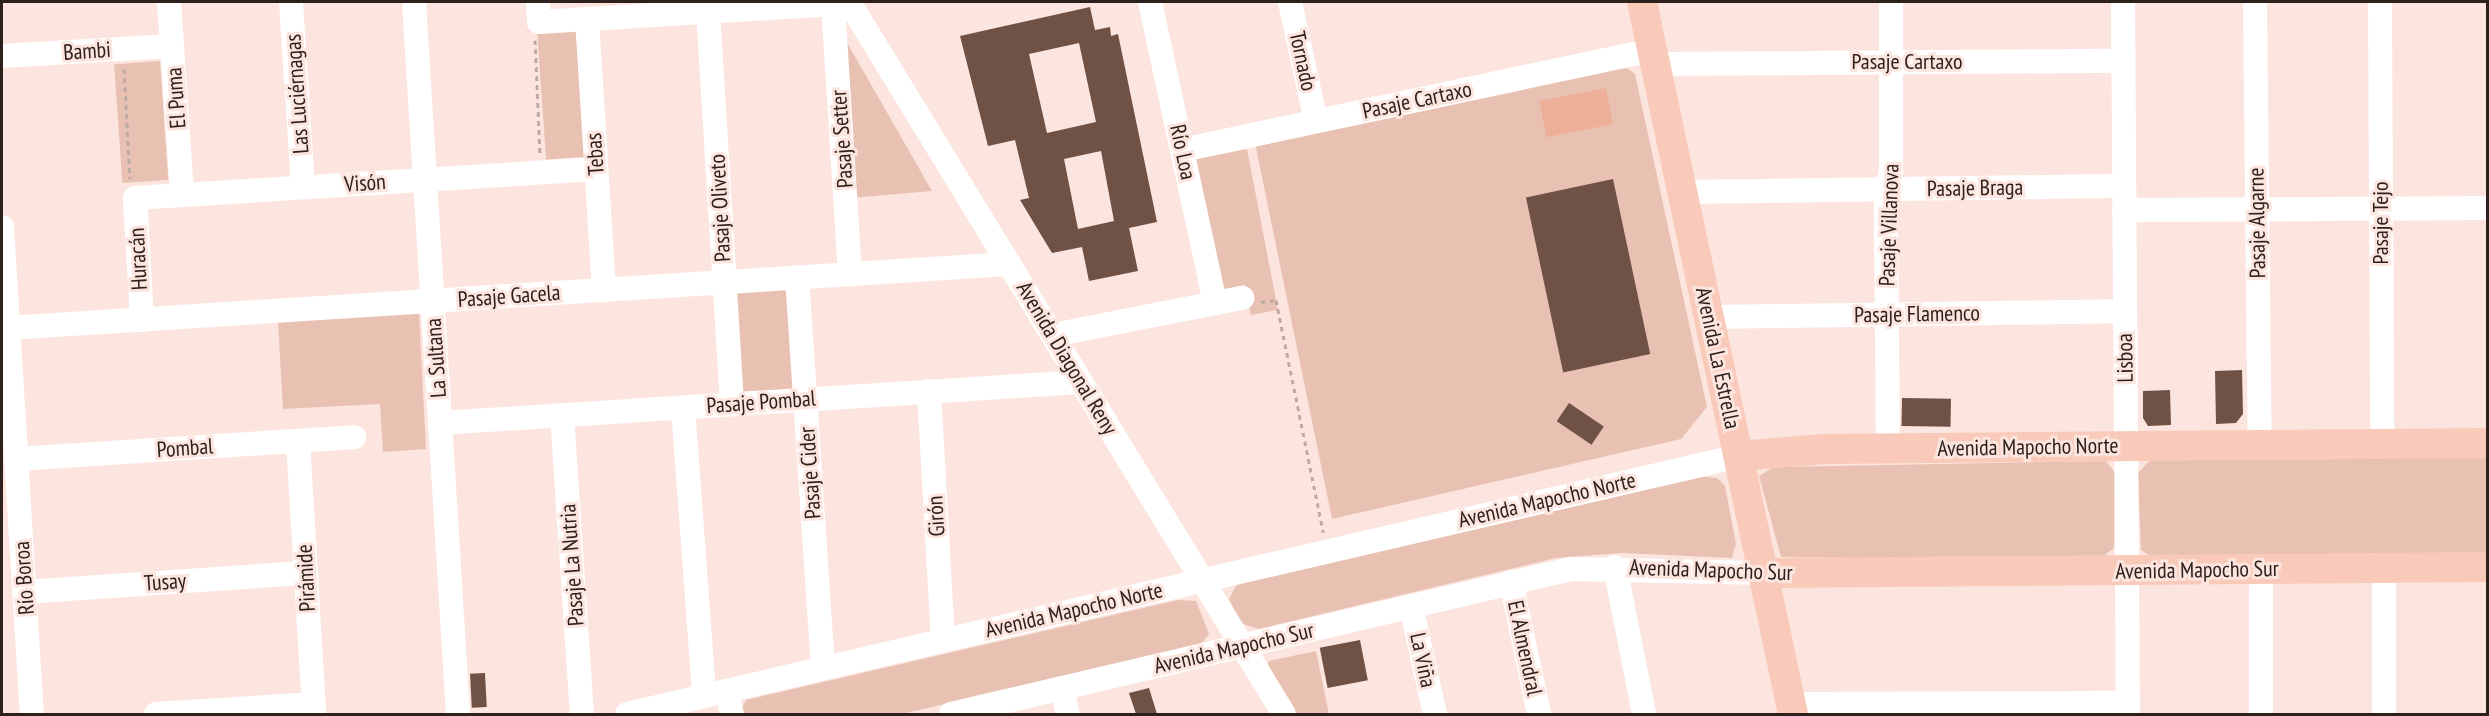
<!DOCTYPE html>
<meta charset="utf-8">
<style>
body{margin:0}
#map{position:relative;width:2489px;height:716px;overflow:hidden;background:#fce5de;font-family:"PT Sans Narrow",sans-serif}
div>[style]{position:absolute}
.green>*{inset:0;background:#e9c1b3;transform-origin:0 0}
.water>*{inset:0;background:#eeaf99;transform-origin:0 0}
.building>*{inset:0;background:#705146;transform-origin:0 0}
.path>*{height:3px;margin-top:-1.5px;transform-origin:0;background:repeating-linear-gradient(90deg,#beaaa4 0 4.5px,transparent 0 9px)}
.minor>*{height:24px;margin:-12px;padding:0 12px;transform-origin:12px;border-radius:12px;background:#fff}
.major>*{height:30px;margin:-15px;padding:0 15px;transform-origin:15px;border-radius:15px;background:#f9cab9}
span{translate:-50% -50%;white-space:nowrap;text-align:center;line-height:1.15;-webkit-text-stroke:6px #fce5de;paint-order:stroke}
.street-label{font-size:22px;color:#2e201c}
.frame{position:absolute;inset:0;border:3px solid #2e201c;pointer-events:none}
</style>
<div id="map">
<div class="green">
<div style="left:579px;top:28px;width:129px;height:42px;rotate:86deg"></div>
<div style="clip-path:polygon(841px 32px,932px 191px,851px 198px)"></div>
<div style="left:160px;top:61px;width:119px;height:46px;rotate:86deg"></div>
<div style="clip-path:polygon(1623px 65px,1635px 74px,1707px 407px,1681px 439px,1332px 519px,1255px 143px)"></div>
<div style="clip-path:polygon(1247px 149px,1278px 310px,1251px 315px,1245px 285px,1216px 291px,1191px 160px)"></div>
<div style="left:794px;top:287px;width:105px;height:63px;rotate:88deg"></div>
<div style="clip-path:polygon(419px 313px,426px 449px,383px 452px,380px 404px,283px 409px,278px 322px)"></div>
<div style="clip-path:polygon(2487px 457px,2487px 557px,2157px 560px,2141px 550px,2138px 473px,2150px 460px)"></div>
<div style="clip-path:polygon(2106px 461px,2115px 473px,2114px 548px,2097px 561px,1781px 557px,1759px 476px,1774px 467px)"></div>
<div style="clip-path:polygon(1697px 476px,1717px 478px,1725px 486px,1736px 544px,1732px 558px,1622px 553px,1556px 558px,1259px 629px,1240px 623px,1229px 599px,1237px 584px)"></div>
<div style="clip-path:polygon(1178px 600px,1196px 601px,1209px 634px,1201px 644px,902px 714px,739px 714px,746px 700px)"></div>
<div style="clip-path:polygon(1316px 651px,1329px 714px,1294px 714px,1266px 667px,1269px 661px)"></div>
</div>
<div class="water">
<div style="left:1606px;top:88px;width:37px;height:68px;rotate:79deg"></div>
</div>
<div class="building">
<div style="clip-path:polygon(evenodd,1090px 7px,1095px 30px,1110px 27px,1111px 36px,1118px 34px,1157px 222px,1129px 228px,1138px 271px,1089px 281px,1082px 247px,1052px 253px,1020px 200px,1029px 198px,1015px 140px,988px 146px,960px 36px,1090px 7px,1079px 43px,1096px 122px,1047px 133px,1029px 54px,1079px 43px,1090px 7px,1101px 151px,1114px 221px,1078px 229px,1064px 159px,1101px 151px)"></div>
<div style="left:1613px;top:179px;width:179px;height:89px;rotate:78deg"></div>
<div style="clip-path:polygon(2242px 370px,2243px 414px,2236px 423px,2216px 424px,2215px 371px)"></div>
<div style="clip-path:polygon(2170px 390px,2171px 425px,2148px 426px,2143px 418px,2143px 391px)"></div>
<div style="left:1902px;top:398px;width:49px;height:28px;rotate:1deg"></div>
<div style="left:1569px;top:403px;width:42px;height:22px;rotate:34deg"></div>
<div style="left:1360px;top:640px;width:41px;height:41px;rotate:79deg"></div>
<div style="left:485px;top:673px;width:34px;height:15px;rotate:87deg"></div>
<div style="clip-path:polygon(1149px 688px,1157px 714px,1136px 714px,1129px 693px)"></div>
</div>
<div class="path">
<div style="left:535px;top:40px;width:114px;rotate:87.5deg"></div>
<div style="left:124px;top:69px;width:110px;rotate:86.9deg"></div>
<div style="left:1261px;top:302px;width:15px;rotate:-8deg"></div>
<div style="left:1276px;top:300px;width:237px;rotate:78.5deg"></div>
</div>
<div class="minor">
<div style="left:169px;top:2px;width:192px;rotate:86.1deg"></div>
<div style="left:291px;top:2px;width:185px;rotate:86.3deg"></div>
<div style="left:414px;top:2px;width:713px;rotate:86.46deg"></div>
<div style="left:538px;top:2px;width:20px;rotate:87deg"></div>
<div style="left:539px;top:22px;width:312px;rotate:-3.5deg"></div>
<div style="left:849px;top:2px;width:834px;rotate:58.58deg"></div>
<div style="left:1150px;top:2px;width:308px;rotate:77.8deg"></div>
<div style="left:1290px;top:2px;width:122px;rotate:77.7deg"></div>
<div style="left:2123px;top:2px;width:712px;rotate:89.6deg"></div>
<div style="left:2255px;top:2px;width:443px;rotate:89.4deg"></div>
<div style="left:2380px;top:2px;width:442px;rotate:89.7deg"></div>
<div style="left:833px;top:4px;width:271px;rotate:86.4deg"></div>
<div style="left:708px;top:11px;width:394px;rotate:86.5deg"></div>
<div style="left:587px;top:19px;width:272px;rotate:86.4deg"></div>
<div style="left:2px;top:56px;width:170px;rotate:-3.4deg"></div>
<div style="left:1656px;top:64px;width:467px;rotate:-0.4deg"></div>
<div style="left:1182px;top:150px;width:481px;rotate:-12deg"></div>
<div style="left:1683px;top:192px;width:441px;rotate:-0.8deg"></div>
<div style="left:2124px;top:210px;width:364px;rotate:-0.3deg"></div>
<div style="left:2px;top:227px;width:488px;rotate:86.5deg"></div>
<div style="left:797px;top:277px;width:392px;rotate:86.2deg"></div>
<div style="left:1709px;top:317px;width:416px;rotate:-0.8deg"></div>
<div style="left:142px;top:320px;width:122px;rotate:-93.3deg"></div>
<div style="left:135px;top:198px;width:462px;rotate:-3.6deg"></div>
<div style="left:8px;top:328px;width:1003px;rotate:-3.66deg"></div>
<div style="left:1053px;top:335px;width:193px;rotate:-11.1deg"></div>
<div style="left:929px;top:391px;width:249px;rotate:86.8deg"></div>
<div style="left:683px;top:407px;width:290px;rotate:85.8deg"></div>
<div style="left:562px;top:415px;width:300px;rotate:86.2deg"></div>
<div style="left:440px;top:423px;width:642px;rotate:-3.66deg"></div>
<div style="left:298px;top:441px;width:273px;rotate:86.6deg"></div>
<div style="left:1888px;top:449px;width:244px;rotate:-90.5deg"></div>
<div style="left:1886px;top:205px;width:35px;rotate:-82deg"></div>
<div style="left:1891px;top:170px;width:168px;rotate:-90deg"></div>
<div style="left:16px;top:459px;width:339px;rotate:-3.7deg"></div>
<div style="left:1615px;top:567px;width:150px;rotate:78.8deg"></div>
<div style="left:2384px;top:568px;width:146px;rotate:90deg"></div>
<div style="left:2261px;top:569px;width:145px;rotate:90deg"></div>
<div style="left:1511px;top:582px;width:135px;rotate:78deg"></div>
<div style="left:24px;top:592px;width:283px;rotate:-3.9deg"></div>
<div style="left:1411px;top:606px;width:111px;rotate:77.5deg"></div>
<div style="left:1062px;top:689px;width:26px;rotate:77deg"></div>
<div style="left:727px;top:691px;width:24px;rotate:78deg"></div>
<div style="left:1791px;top:704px;width:337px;rotate:-0.2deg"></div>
<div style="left:156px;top:714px;width:158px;rotate:-3.6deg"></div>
<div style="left:627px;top:714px;width:1142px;rotate:-13.06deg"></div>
<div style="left:951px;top:714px;width:637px;rotate:-13.16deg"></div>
<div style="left:1571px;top:569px;width:193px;rotate:1.2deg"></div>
</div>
<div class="major">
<div style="left:1642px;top:2px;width:728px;rotate:78.03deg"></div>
<div style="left:1739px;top:456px;width:86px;rotate:-4.7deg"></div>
<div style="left:1825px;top:449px;width:663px;rotate:-0.52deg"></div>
<div style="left:1764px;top:573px;width:724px;rotate:-0.47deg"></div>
</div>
<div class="street-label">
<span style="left:87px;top:51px;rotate:-4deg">Bambi</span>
<span style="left:1303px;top:61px;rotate:78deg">Tornado</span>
<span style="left:1907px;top:62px">Pasaje Cartaxo</span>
<span style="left:297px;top:94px;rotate:-94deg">Las Luciérnagas</span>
<span style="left:176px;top:98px;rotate:-94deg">El Puma</span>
<span style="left:1417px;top:100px;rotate:-12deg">Pasaje Cartaxo</span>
<span style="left:842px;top:139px;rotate:-94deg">Pasaje Setter</span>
<span style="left:1183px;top:152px;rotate:78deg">Río Loa</span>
<span style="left:595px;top:154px;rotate:-94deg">Tebas</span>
<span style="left:365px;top:183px;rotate:-4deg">Visón</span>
<span style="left:1975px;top:188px;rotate:-1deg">Pasaje Braga</span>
<span style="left:720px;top:208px;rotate:-93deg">Pasaje Oliveto</span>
<span style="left:2257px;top:223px;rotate:-91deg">Pasaje Algarne</span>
<span style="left:2381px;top:223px;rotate:-90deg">Pasaje Tejo</span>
<span style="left:1889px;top:225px;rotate:-88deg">Pasaje Villanova</span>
<span style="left:138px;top:259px;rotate:-93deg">Huracán</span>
<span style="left:509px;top:296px;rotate:-4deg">Pasaje Gacela</span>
<span style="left:1917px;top:314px;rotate:-1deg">Pasaje Flamenco</span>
<span style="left:436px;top:358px;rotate:-94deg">La Sultana</span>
<span style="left:1067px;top:358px;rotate:59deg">Avenida Diagonal Reny</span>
<span style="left:1718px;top:358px;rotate:78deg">Avenida La Estrella</span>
<span style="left:2125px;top:358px;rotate:-91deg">Lisboa</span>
<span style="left:761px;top:402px;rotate:-4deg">Pasaje Pombal</span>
<span style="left:2028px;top:447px;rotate:-1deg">Avenida Mapocho Norte</span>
<span style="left:185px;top:448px;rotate:-4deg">Pombal</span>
<span style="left:810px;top:473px;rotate:-94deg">Pasaje Cider</span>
<span style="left:1547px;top:500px;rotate:-13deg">Avenida Mapocho Norte</span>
<span style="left:936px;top:516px;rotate:-93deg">Girón</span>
<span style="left:572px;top:565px;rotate:-94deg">Pasaje La Nutria</span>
<span style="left:1711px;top:570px;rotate:2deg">Avenida Mapocho Sur</span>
<span style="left:2197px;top:570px;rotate:-1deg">Avenida Mapocho Sur</span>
<span style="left:24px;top:578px;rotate:-94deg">Río Boroa</span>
<span style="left:306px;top:578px;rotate:-93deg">Pirámide</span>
<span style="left:165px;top:582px;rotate:-4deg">Tusay</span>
<span style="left:1074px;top:610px;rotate:-13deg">Avenida Mapocho Norte</span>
<span style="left:1234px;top:648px;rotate:-13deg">Avenida Mapocho Sur</span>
<span style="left:1525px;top:648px;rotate:78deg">El Almendral</span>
<span style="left:1423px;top:660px;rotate:78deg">La Viña</span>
</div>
<div class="frame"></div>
</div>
